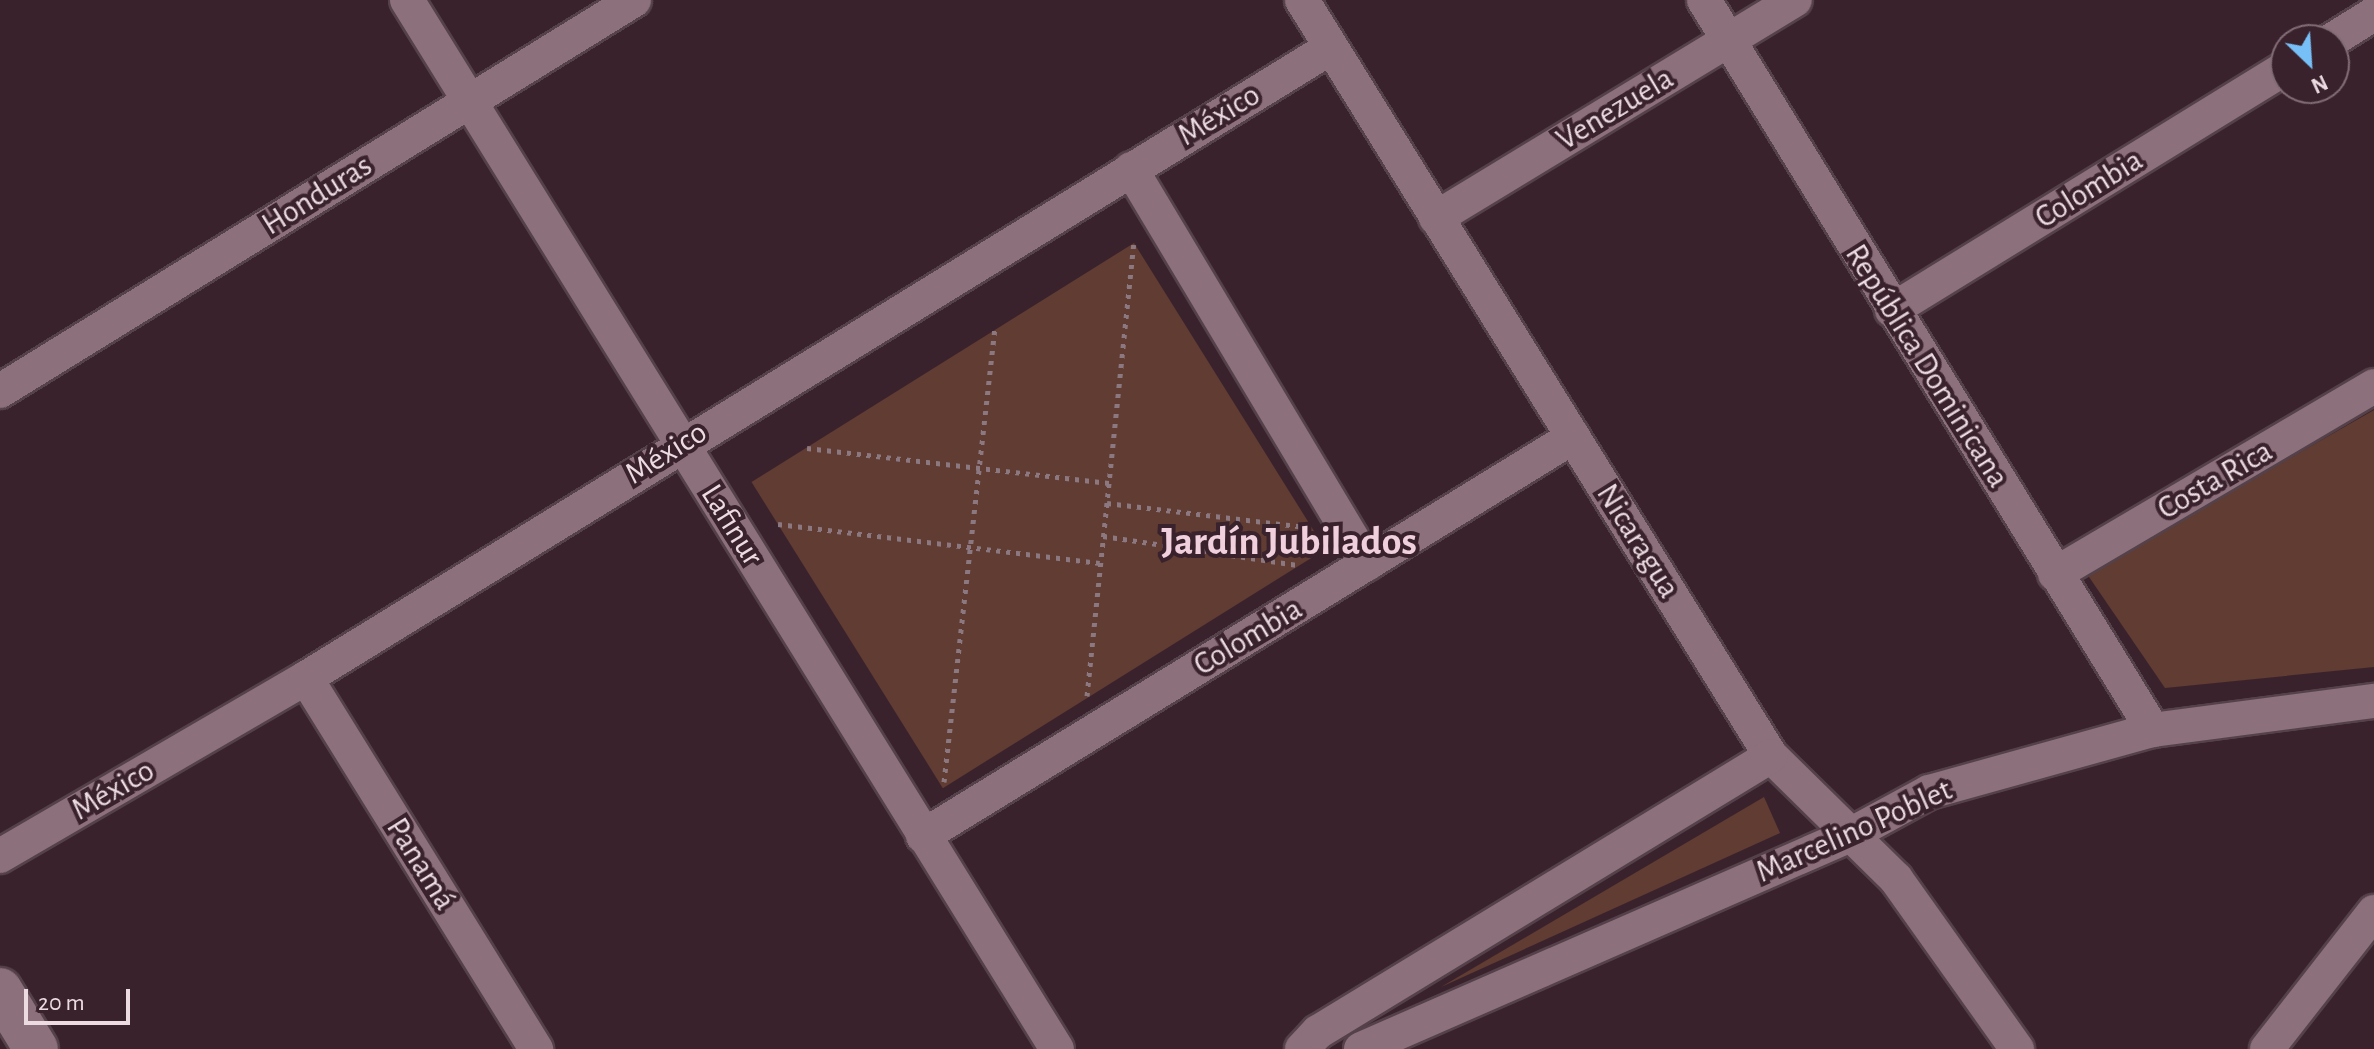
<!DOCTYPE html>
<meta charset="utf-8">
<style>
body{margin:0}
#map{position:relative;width:2374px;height:1049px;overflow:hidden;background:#3a222d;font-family:"Alegreya Sans",sans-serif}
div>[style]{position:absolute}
.green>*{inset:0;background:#603c33;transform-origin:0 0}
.path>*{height:5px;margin-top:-2.5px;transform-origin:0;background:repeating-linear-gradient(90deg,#8c7880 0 4px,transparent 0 10px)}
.roads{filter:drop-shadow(2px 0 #55414a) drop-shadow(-2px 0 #55414a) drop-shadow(0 2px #55414a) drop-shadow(0 -2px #55414a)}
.street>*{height:34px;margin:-17px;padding:0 17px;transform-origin:17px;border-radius:17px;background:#8c707b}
.secondary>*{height:44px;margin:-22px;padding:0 22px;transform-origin:22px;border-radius:22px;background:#8c707b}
span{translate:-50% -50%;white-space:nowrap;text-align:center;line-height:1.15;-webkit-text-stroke:8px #3a222d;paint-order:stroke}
.street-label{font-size:32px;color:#ecdce2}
.district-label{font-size:40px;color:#f0d0dd;font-weight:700}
.north{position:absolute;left:2270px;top:24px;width:80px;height:80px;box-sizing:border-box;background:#3a222d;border:2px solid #816c75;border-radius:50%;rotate:155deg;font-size:22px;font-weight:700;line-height:32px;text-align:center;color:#ecdce2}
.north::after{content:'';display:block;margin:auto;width:28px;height:36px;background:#77bff7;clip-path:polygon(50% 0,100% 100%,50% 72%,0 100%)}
.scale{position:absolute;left:24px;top:989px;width:106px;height:36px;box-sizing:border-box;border:4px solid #ecdce2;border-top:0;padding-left:10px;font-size:24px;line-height:28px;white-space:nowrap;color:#ecdce2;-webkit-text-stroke:6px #3a222d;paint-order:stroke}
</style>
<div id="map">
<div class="green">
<div style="left:1134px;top:243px;width:361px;height:451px;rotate:58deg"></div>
<div style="clip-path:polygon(2374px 410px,2374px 667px,2165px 688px,2087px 574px)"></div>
<div style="clip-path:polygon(1764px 797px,1780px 833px,1441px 987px)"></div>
</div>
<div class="path">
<div style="left:807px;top:448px;width:304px;rotate:6.6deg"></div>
<div style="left:1107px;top:503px;width:198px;rotate:6.9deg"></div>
<div style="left:778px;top:524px;width:324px;rotate:6.9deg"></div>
<div style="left:1103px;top:536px;width:195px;rotate:8.5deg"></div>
<div style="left:1087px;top:696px;width:454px;rotate:-84.1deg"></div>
<div style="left:944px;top:782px;width:455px;rotate:-83.6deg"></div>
</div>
<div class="roads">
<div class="street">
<div style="left:407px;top:0;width:1234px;rotate:58.22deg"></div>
<div style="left:1302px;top:0;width:890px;rotate:58.19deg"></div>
<div style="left:1771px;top:756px;width:175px;rotate:44.5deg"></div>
<div style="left:1896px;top:879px;width:209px;rotate:54.6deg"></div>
<div style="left:1704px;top:0;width:857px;rotate:58.41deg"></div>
<div style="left:2332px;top:40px;width:49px;rotate:-31.8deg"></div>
<div style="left:1131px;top:169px;width:460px;rotate:59.1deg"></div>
<div style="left:1436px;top:218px;width:420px;rotate:-31.3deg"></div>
<div style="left:1892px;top:310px;width:462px;rotate:-31.6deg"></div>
<div style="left:0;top:391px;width:745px;rotate:-31.66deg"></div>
<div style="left:2055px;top:574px;width:370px;rotate:-30.5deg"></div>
<div style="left:306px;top:678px;width:437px;rotate:58.2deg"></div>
<div style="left:923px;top:836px;width:763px;rotate:-31.54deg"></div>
<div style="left:0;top:856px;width:354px;rotate:-30.2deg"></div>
<div style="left:306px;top:678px;width:1202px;rotate:-31.6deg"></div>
<div style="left:1302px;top:1049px;width:23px;rotate:-47deg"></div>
<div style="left:1318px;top:1032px;width:530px;rotate:-31.35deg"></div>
<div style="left:1361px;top:1049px;width:532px;rotate:-23.62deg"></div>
<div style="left:1848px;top:836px;width:92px;rotate:-28.5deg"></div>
<div style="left:1929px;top:792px;width:232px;rotate:-15.5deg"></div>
<div style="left:2153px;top:730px;width:223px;rotate:-7.5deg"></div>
<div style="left:2267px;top:1049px;width:174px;rotate:-52deg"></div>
</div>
<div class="secondary">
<div style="left:0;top:990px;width:69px;rotate:58.6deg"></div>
</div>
</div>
<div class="street-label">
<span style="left:1615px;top:109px;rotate:-31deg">Venezuela</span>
<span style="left:1219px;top:115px;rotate:-31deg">México</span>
<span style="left:2089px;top:189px;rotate:-32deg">Colombia</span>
<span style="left:317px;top:195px;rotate:-32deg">Honduras</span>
<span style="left:1927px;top:366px;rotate:58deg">República Dominicana</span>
<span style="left:666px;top:453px;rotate:-32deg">México</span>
<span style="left:2215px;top:480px;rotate:-30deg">Costa Rica</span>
<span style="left:732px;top:525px;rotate:58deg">Lafinur</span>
<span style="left:1638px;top:541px;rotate:58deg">Nicaragua</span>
<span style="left:1248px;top:637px;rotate:-31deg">Colombia</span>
<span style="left:113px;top:790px;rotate:-30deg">México</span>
<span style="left:1854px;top:831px;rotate:-24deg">Marcelino Poblet</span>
<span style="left:421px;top:864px;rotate:58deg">Panamá</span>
</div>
<div class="district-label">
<span style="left:1289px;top:542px">Jardín Jubilados</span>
</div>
<div class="north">N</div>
<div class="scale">20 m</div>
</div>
